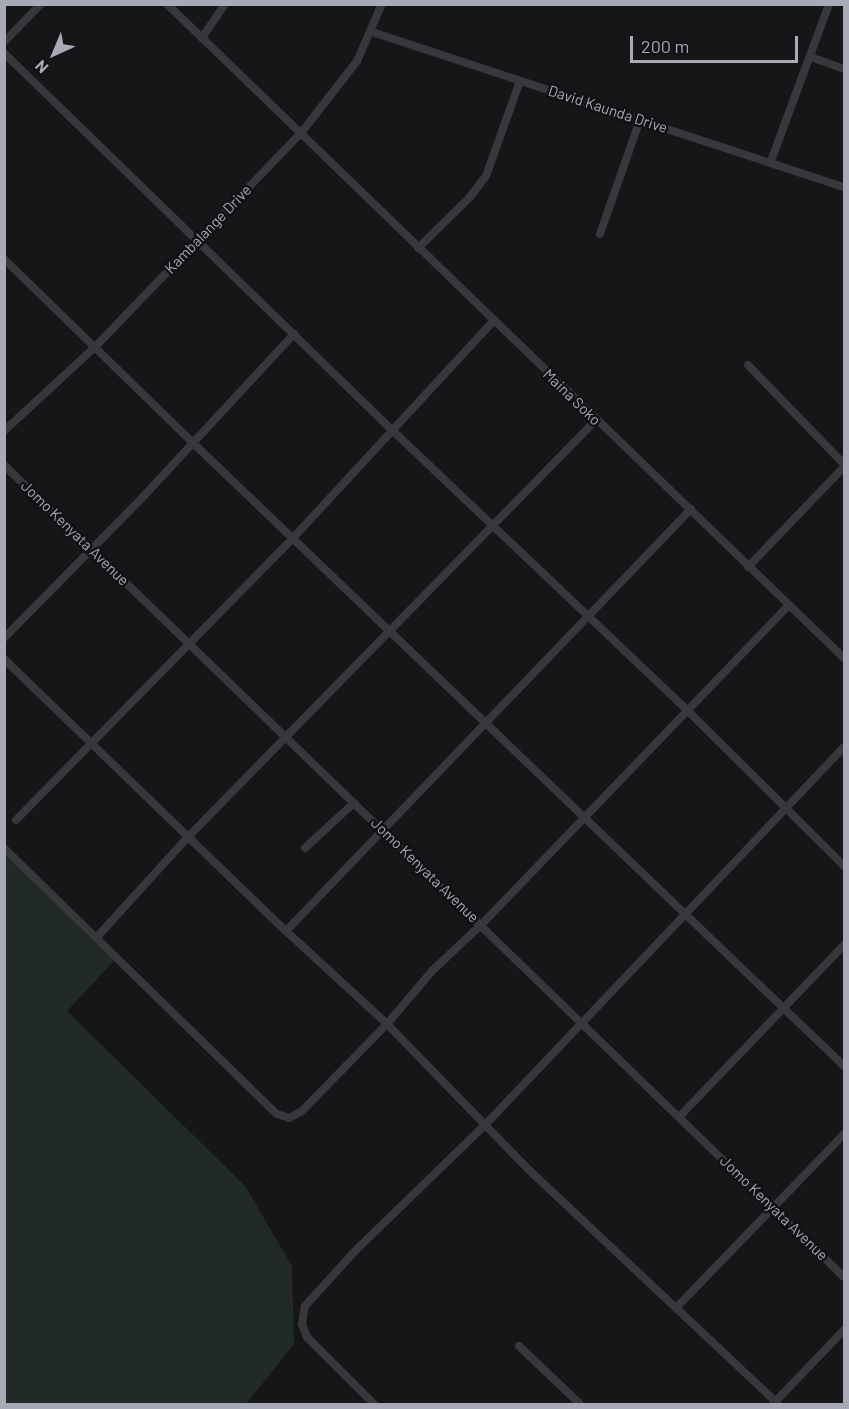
<!DOCTYPE html>
<style>
body{margin:0}
#map{position:relative;width:849px;height:1409px;overflow:hidden;background:#161618;font-family:Barlow,sans-serif}
div>[style]{position:absolute}
.green>*{inset:0;background:#222a25}
.minor>*{height:8px;margin:-4px;padding:0 4px;transform-origin:4px;border-radius:4px;background:#38373c}
span{translate:-50% -50%;white-space:nowrap;text-align:center;line-height:1.15;-webkit-text-stroke:5px #111113;paint-order:stroke}
.street-label{font-size:15px;color:#a9aab7}
.frame{position:absolute;inset:0;border:6px solid #a9aab7;pointer-events:none}
.north{position:absolute;left:24px;top:24px;width:60px;height:60px;-webkit-text-stroke:4px #111113;paint-order:stroke;rotate:224deg;font-size:16px;font-weight:700;line-height:24px;text-align:center;color:#a9aab7}
.north::after{content:'';display:block;margin:auto;width:21px;height:27px;background:#a9aab7;clip-path:polygon(50% 0,100% 100%,50% 72%,0 100%)}
.scale{position:absolute;left:630px;top:36px;width:168px;height:27px;box-sizing:border-box;border:3px solid #a9aab7;border-top:0;padding-left:8px;font-size:18px;line-height:21px;white-space:nowrap;color:#a9aab7;-webkit-text-stroke:4px #111113;paint-order:stroke}
</style>
<div id="map">
<div class="green">
<div style="clip-path:polygon(4px 853px,114px 961px,67px 1011px,245px 1186px,292px 1266px,294px 1344px,246px 1404px,5px 1404px)"></div>
</div>
<div class="minor">
<div style="left:167px;top:4px;width:941px;rotate:44.01deg"></div>
<div style="left:372px;top:32px;width:497px;rotate:18.2deg"></div>
<div style="left:202px;top:38px;width:41px;rotate:-55.9deg"></div>
<div style="left:4px;top:42px;width:53px;rotate:-45.8deg"></div>
<div style="left:4px;top:53px;width:541px;rotate:44.18deg"></div>
<div style="left:392px;top:430px;width:408px;rotate:43.5deg"></div>
<div style="left:688px;top:711px;width:220px;rotate:44.8deg"></div>
<div style="left:811px;top:57px;width:35px;rotate:20deg"></div>
<div style="left:771px;top:161px;width:167px;rotate:-69.7deg"></div>
<div style="left:600px;top:234px;width:121px;rotate:-70.7deg"></div>
<div style="left:418px;top:248px;width:73px;rotate:-44.4deg"></div>
<div style="left:470px;top:197px;width:26px;rotate:-53deg"></div>
<div style="left:486px;top:176px;width:101px;rotate:-70.3deg"></div>
<div style="left:4px;top:259px;width:264px;rotate:44.2deg"></div>
<div style="left:193px;top:443px;width:901px;rotate:43.74deg"></div>
<div style="left:748px;top:365px;width:138px;rotate:45.9deg"></div>
<div style="left:4px;top:431px;width:124px;rotate:-42.7deg"></div>
<div style="left:95px;top:347px;width:297px;rotate:-46.1deg"></div>
<div style="left:301px;top:133px;width:91px;rotate:-52.1deg"></div>
<div style="left:357px;top:61px;width:62px;rotate:-66.3deg"></div>
<div style="left:4px;top:465px;width:1168px;rotate:44.03deg"></div>
<div style="left:748px;top:567px;width:139px;rotate:-46.2deg"></div>
<div style="left:4px;top:638px;width:197px;rotate:-45.4deg"></div>
<div style="left:142px;top:498px;width:224px;rotate:-47.2deg"></div>
<div style="left:4px;top:659px;width:392px;rotate:44deg"></div>
<div style="left:286px;top:931px;width:137px;rotate:42.6deg"></div>
<div style="left:387px;top:1024px;width:202px;rotate:45.8deg"></div>
<div style="left:528px;top:1169px;width:343px;rotate:43.2deg"></div>
<div style="left:16px;top:820px;width:397px;rotate:-45.5deg"></div>
<div style="left:294px;top:537px;width:294px;rotate:-47.3deg"></div>
<div style="left:4px;top:848px;width:381px;rotate:44.3deg"></div>
<div style="left:277px;top:1114px;width:13px;rotate:18deg"></div>
<div style="left:289px;top:1118px;width:15px;rotate:-28deg"></div>
<div style="left:302px;top:1111px;width:122px;rotate:-45.7deg"></div>
<div style="left:387px;top:1024px;width:71px;rotate:-49.6deg"></div>
<div style="left:433px;top:970px;width:67px;rotate:-43.2deg"></div>
<div style="left:482px;top:924px;width:443px;rotate:-46.1deg"></div>
<div style="left:305px;top:848px;width:67px;rotate:-42.6deg"></div>
<div style="left:286px;top:931px;width:585px;rotate:-46.18deg"></div>
<div style="left:97px;top:937px;width:137px;rotate:-47.7deg"></div>
<div style="left:189px;top:836px;width:582px;rotate:-45.63deg"></div>
<div style="left:680px;top:1116px;width:237px;rotate:-46.2deg"></div>
<div style="left:676px;top:1308px;width:242px;rotate:-46deg"></div>
<div style="left:519px;top:1346px;width:84px;rotate:43.6deg"></div>
<div style="left:374px;top:1404px;width:95px;rotate:-135deg"></div>
<div style="left:307px;top:1337px;width:14px;rotate:-111deg"></div>
<div style="left:302px;top:1324px;width:18px;rotate:-81deg"></div>
<div style="left:305px;top:1306px;width:76px;rotate:-47.7deg"></div>
<div style="left:356px;top:1250px;width:180px;rotate:-44.1deg"></div>
<div style="left:485px;top:1125px;width:521px;rotate:-46.48deg"></div>
<div style="left:773px;top:1404px;width:103px;rotate:-46.2deg"></div>
</div>
<div class="street-label">
<span style="left:608px;top:109px;rotate:18deg">David Kaunda Drive</span>
<span style="left:208px;top:229px;rotate:-46deg">Kambalange Drive</span>
<span style="left:572px;top:397px;rotate:44deg">Maina Soko</span>
<span style="left:75px;top:533px;rotate:44deg">Jomo Kenyata Avenue</span>
<span style="left:425px;top:870px;rotate:44deg">Jomo Kenyata Avenue</span>
<span style="left:774px;top:1208px;rotate:44deg">Jomo Kenyata Avenue</span>
</div>
<div class="frame"></div>
<div class="north">N</div>
<div class="scale">200 m</div>
</div>
